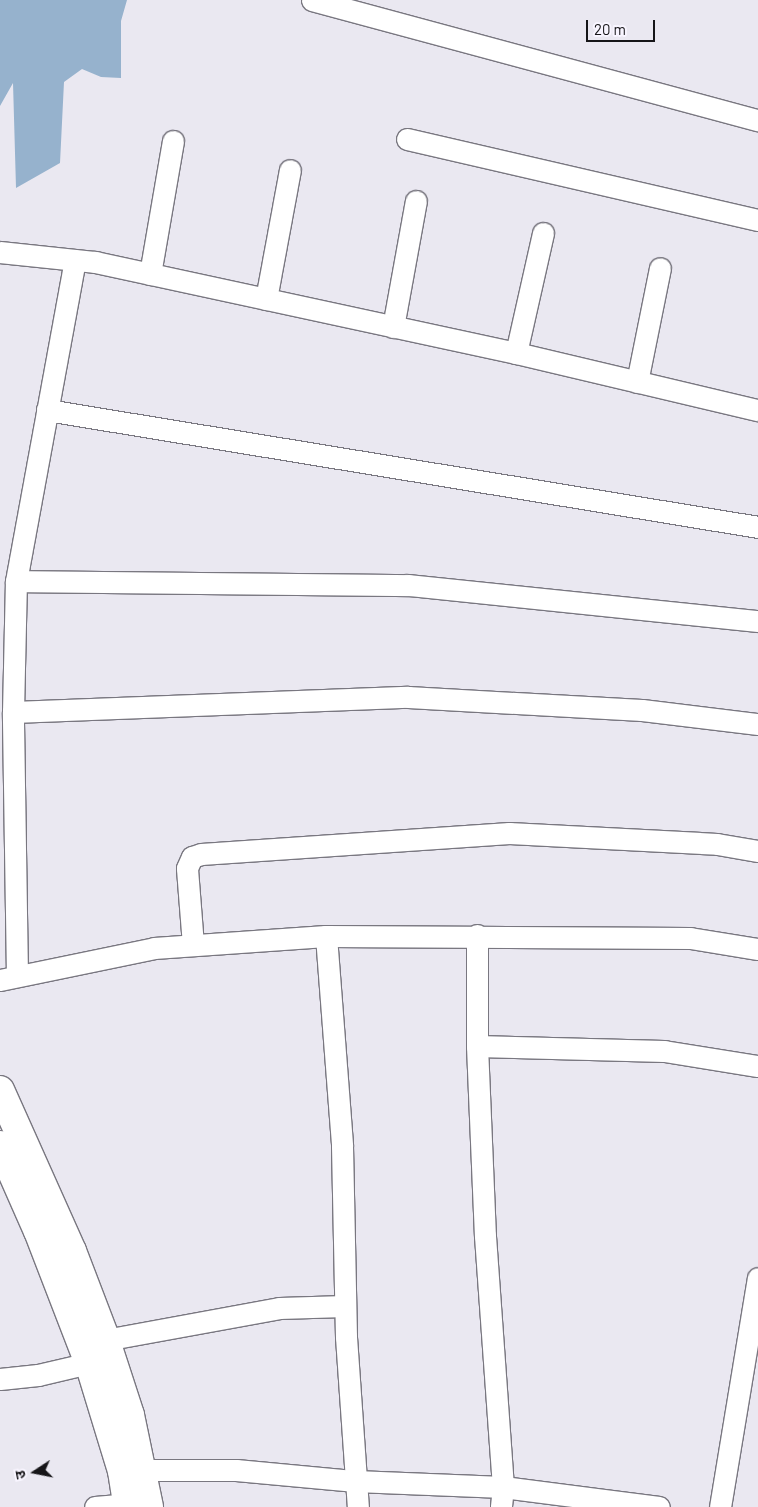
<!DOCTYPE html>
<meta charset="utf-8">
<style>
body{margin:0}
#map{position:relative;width:758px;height:1507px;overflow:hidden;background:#eae8f1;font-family:Barlow,"Noto Sans Devanagari",sans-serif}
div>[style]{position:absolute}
.water>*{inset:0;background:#96b2cd}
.roads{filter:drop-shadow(1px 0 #797780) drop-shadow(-1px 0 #797780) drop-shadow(0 1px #797780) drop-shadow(0 -1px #797780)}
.street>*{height:21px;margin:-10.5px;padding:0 10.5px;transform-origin:10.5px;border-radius:10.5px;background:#fff}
.primary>*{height:28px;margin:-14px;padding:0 14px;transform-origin:14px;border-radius:14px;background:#fff}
span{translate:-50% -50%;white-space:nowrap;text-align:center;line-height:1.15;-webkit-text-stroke:4.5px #f8f5ff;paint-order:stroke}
.north{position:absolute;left:10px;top:1447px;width:50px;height:50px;-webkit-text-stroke:4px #f8f5ff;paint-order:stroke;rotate:259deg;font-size:14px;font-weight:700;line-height:20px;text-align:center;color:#161518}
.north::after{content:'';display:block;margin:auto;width:18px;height:22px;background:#161518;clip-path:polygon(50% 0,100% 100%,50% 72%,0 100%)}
.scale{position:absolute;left:586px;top:20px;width:69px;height:22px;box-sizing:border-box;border:2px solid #161518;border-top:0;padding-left:6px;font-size:15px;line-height:18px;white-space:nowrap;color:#161518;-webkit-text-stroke:4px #f8f5ff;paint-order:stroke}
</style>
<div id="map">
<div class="water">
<div style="clip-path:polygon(0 0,127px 0,121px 21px,121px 78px,101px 77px,82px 69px,64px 82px,60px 163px,16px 188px,13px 83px,0 106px)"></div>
</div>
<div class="roads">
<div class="street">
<div style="left:312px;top:0;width:462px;rotate:15.1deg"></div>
<div style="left:407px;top:139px;width:360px;rotate:13deg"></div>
<div style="left:0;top:252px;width:96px;rotate:6deg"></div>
<div style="left:95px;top:262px;width:431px;rotate:12.2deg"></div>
<div style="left:516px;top:353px;width:249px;rotate:13.3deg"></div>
<div style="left:150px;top:274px;width:135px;rotate:-80.2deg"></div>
<div style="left:266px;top:299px;width:131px;rotate:-79.5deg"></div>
<div style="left:393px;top:327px;width:128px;rotate:-79.7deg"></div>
<div style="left:516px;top:353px;width:123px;rotate:-77.3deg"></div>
<div style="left:637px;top:382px;width:116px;rotate:-78.6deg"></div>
<div style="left:47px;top:410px;width:721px;rotate:9.34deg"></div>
<div style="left:16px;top:581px;width:392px;rotate:0.6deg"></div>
<div style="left:408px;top:585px;width:352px;rotate:5.9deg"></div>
<div style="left:13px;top:712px;width:395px;rotate:-2.2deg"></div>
<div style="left:408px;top:697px;width:234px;rotate:3.2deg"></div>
<div style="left:642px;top:710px;width:117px;rotate:6.9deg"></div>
<div style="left:477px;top:935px;width:111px;rotate:90deg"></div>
<div style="left:477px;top:1046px;width:190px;rotate:87.6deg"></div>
<div style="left:485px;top:1236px;width:252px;rotate:85.9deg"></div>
<div style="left:503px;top:1487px;width:20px;rotate:96deg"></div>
<div style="left:326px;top:936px;width:211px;rotate:85.6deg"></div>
<div style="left:342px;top:1146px;width:191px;rotate:88.8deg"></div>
<div style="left:346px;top:1337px;width:170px;rotate:86deg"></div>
<div style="left:193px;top:945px;width:77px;rotate:-94.5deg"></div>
<div style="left:187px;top:868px;width:12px;rotate:-66deg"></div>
<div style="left:192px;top:857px;width:9px;rotate:-18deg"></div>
<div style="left:201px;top:854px;width:309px;rotate:-3.9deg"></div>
<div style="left:509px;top:833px;width:208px;rotate:3deg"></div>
<div style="left:717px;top:844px;width:42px;rotate:9.7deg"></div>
<div style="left:17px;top:976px;width:264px;rotate:-90.9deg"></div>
<div style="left:13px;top:712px;width:131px;rotate:-88.7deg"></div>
<div style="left:16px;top:581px;width:326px;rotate:-79.6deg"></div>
<div style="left:0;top:980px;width:157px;rotate:-11.7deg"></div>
<div style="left:154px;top:948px;width:172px;rotate:-4deg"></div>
<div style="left:326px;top:936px;width:364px;rotate:0.3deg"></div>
<div style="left:690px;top:938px;width:69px;rotate:9.2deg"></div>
<div style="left:477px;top:1046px;width:187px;rotate:1.5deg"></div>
<div style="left:664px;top:1051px;width:95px;rotate:9.1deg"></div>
<div style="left:105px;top:1340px;width:177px;rotate:-10.4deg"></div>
<div style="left:279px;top:1308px;width:66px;rotate:-1.7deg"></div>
<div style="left:0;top:1379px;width:38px;rotate:-6deg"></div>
<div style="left:38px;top:1375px;width:52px;rotate:-13.2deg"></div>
<div style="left:127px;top:1470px;width:109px"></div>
<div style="left:236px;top:1470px;width:120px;rotate:5.3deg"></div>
<div style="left:355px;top:1481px;width:148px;rotate:2.3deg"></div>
<div style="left:503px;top:1487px;width:157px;rotate:7.3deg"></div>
<div style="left:95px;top:1507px;width:32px;rotate:-5deg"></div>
<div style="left:720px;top:1507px;width:232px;rotate:-80.6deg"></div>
</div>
<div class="primary">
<div style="left:0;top:1090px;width:176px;rotate:65.9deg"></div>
<div style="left:72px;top:1251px;width:90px;rotate:69.1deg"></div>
<div style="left:104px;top:1335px;width:84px;rotate:72deg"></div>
<div style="left:130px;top:1415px;width:94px;rotate:78.3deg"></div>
<div style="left:0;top:1145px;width:94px;rotate:66.2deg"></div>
<div style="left:38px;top:1231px;width:142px;rotate:68.9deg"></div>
<div style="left:89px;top:1363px;width:113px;rotate:73deg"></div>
<div style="left:122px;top:1471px;width:36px;rotate:81deg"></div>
</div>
</div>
<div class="north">उ</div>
<div class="scale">20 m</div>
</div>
